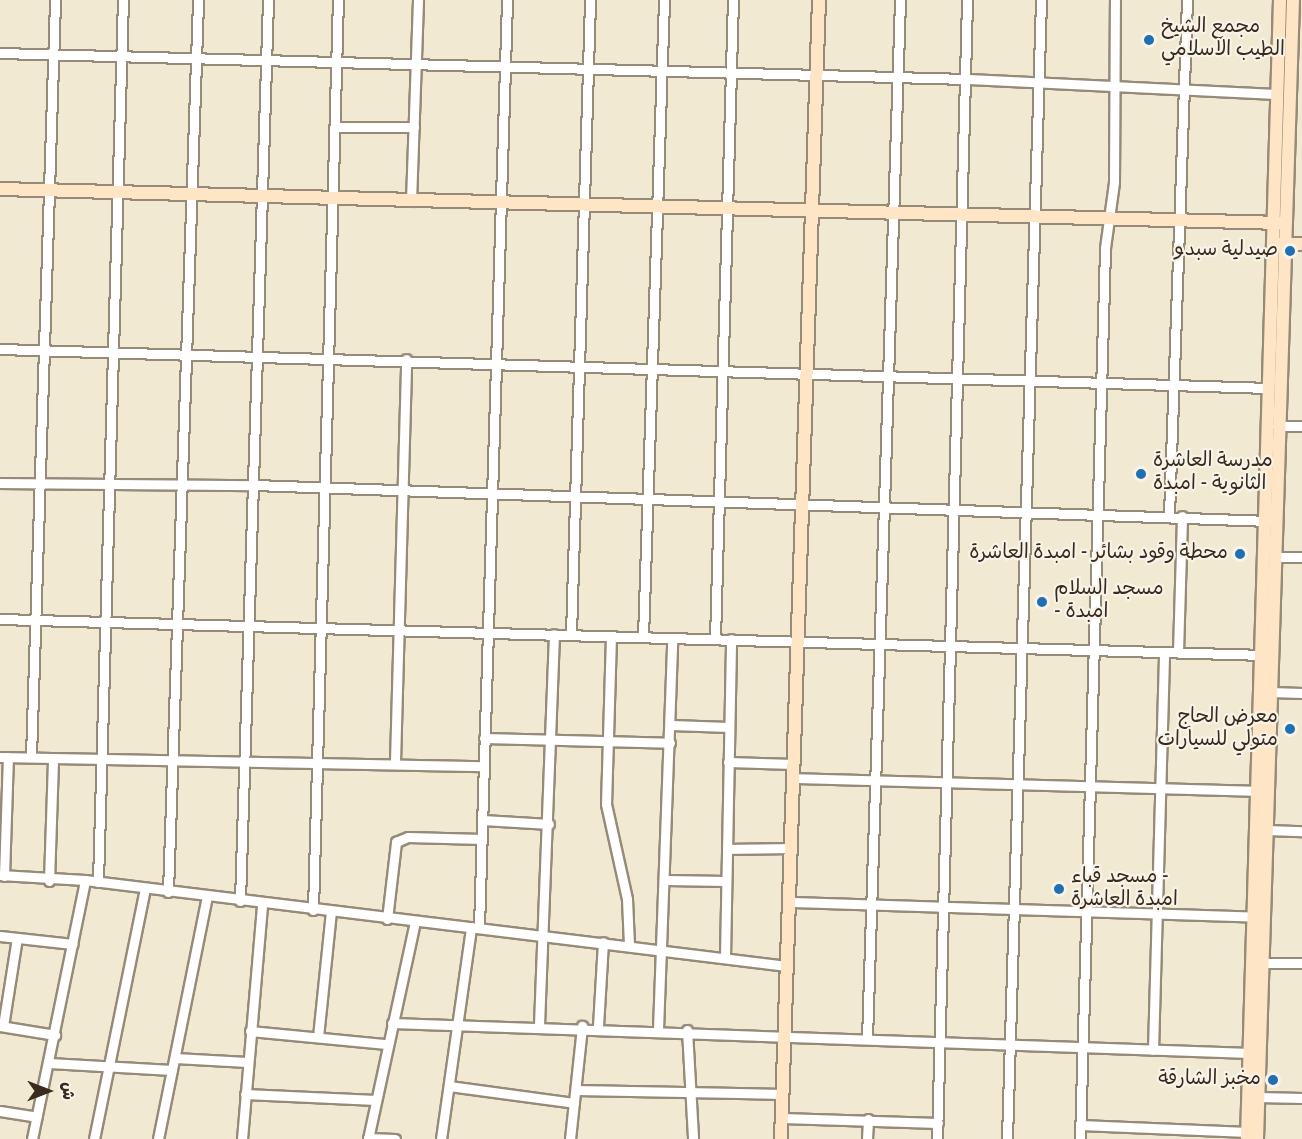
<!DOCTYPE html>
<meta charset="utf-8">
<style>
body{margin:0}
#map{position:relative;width:1302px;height:1139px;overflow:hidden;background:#f1e9d1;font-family:Dekko,"Playpen Sans Arabic",sans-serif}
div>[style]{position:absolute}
.roads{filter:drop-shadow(2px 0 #968a78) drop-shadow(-2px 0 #968a78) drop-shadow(0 2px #968a78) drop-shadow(0 -2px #968a78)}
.street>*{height:9px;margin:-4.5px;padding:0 4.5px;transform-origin:4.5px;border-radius:4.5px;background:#fff}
.secondary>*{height:12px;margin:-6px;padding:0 6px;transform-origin:6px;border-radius:6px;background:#fee5c5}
.dots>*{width:16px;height:16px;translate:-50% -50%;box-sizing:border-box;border:3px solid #f7f3e8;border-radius:50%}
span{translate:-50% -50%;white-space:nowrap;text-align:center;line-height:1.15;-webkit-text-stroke:4.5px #f7f3e8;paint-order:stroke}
.poi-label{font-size:20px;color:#3b2a1e}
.left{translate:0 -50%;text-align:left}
.right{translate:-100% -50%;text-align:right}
.north{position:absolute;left:18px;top:1061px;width:60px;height:60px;-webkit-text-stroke:4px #f7f3e8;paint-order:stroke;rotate:90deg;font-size:16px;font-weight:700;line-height:24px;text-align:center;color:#3b2a1e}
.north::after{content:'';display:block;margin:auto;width:21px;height:27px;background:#3b2a1e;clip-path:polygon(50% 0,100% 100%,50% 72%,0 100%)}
</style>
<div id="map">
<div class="roads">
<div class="street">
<div style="left:0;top:53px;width:968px;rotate:1.54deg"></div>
<div style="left:968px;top:79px;width:309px;rotate:2.8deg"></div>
<div style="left:335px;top:127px;width:79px"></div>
<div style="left:411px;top:201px;width:201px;rotate:-88deg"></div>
<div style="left:0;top:349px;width:1269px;rotate:1.76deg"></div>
<div style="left:1277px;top:426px;width:25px"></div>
<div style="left:0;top:483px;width:254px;rotate:0.5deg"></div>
<div style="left:254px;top:485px;width:1016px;rotate:2.03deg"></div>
<div style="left:1169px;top:515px;width:515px;rotate:-88deg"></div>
<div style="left:1274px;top:557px;width:28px"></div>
<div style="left:0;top:619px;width:1263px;rotate:1.63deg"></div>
<div style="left:571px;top:634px;width:634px;rotate:-88.28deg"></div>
<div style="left:611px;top:636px;width:168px;rotate:91.7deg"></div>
<div style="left:606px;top:804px;width:97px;rotate:77.5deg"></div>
<div style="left:627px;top:899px;width:46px;rotate:87.5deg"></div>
<div style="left:643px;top:637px;width:637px;rotate:-88.11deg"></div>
<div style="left:715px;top:639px;width:639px;rotate:-88.39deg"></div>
<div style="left:1178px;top:652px;width:136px;rotate:-88.3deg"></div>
<div style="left:1270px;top:692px;width:32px;rotate:2deg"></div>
<div style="left:671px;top:725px;width:58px;rotate:2deg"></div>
<div style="left:484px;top:738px;width:186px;rotate:1.5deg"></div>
<div style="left:0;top:757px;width:484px;rotate:1.1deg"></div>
<div style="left:31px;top:757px;width:757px;rotate:-88.18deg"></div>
<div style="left:395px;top:762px;width:403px;rotate:-88.4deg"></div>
<div style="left:728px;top:762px;width:65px;rotate:1.8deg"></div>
<div style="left:792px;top:778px;width:465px;rotate:1.6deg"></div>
<div style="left:483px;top:820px;width:66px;rotate:3.5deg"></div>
<div style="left:1267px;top:830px;width:35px;rotate:2deg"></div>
<div style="left:727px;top:849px;width:63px;rotate:-0.9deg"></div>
<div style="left:0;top:875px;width:85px;rotate:3.4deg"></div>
<div style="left:85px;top:880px;width:707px;rotate:6.98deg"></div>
<div style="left:4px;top:876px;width:119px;rotate:-88.1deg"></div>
<div style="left:666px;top:880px;width:60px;rotate:1deg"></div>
<div style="left:49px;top:881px;width:123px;rotate:-88.1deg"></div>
<div style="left:98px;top:882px;width:882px;rotate:-88.38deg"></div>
<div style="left:168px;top:892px;width:893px;rotate:-88.07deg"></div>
<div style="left:240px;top:901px;width:901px;rotate:-88.22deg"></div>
<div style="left:789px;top:902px;width:465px;rotate:1.8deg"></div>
<div style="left:313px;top:910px;width:910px;rotate:-88.43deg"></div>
<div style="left:387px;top:919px;width:78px;rotate:-83.3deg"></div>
<div style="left:396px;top:842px;width:13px;rotate:-23deg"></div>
<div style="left:408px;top:837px;width:74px;rotate:1.5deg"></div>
<div style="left:479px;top:927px;width:927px;rotate:-88.27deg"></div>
<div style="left:0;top:936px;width:73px;rotate:6.3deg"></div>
<div style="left:725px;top:957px;width:318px;rotate:-88.9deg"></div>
<div style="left:1256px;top:963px;width:46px"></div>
<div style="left:392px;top:1023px;width:859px;rotate:2deg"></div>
<div style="left:539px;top:1025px;width:391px;rotate:-87.8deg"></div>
<div style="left:0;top:1026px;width:56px;rotate:9.3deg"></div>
<div style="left:3px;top:1026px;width:89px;rotate:-81deg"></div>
<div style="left:598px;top:1026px;width:84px;rotate:-86.6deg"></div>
<div style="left:658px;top:1029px;width:391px;rotate:-87.9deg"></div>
<div style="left:687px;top:1030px;width:109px;rotate:86.8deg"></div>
<div style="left:250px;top:1031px;width:137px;rotate:5.5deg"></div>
<div style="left:318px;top:1037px;width:126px;rotate:-84.1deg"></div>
<div style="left:867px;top:1039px;width:1040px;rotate:-88.18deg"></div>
<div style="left:1153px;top:1050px;width:398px;rotate:-88.4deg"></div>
<div style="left:175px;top:1058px;width:72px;rotate:3.2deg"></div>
<div style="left:49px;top:1063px;width:123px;rotate:3.3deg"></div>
<div style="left:449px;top:1086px;width:126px;rotate:7.7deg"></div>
<div style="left:576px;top:1090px;width:206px;rotate:1.1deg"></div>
<div style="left:245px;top:1094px;width:131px;rotate:2.6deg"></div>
<div style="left:1258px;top:1097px;width:44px;rotate:1.3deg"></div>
<div style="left:0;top:1111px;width:37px;rotate:9deg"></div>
<div style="left:782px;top:1118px;width:156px;rotate:1.8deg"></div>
<div style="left:1080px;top:1125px;width:168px;rotate:2.4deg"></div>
<div style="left:368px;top:1138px;width:27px;rotate:2deg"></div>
<div style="left:32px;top:1139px;width:264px;rotate:-78.4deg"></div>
<div style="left:94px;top:1139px;width:255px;rotate:-78.5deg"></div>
<div style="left:158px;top:1139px;width:247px;rotate:-78.6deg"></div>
<div style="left:242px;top:1139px;width:236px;rotate:-85.1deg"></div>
<div style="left:368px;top:1139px;width:223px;rotate:-77.8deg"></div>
<div style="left:441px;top:1139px;width:214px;rotate:-81.9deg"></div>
<div style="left:570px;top:1139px;width:114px;rotate:-83.9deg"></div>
<div style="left:867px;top:1139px;width:20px;rotate:-87deg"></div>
<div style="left:937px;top:1139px;width:1139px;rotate:-88.49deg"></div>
<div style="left:1007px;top:1139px;width:1140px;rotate:-88.29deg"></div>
<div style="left:1080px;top:1139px;width:891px;rotate:-88.39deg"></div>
<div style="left:1105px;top:248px;width:67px;rotate:-82.2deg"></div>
<div style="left:1114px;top:182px;width:182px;rotate:-89.7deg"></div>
</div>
<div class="secondary">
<div style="left:0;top:189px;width:1283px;rotate:1.52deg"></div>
<div style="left:1276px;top:244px;width:26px"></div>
<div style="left:781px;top:1139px;width:1140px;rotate:-88.09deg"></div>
<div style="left:1247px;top:1139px;width:1139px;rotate:-88.34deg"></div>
<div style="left:1257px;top:1139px;width:1140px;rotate:-88.19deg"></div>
</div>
</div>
<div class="dots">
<div style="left:1149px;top:40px;background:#1f6fb2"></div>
<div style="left:1290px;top:251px;background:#1f6fb2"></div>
<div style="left:1141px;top:474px;background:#1f6fb2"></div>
<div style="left:1240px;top:554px;background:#1f6fb2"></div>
<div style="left:1042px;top:602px;background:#1f6fb2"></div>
<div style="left:1290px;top:729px;background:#1f6fb2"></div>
<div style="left:1059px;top:889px;background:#1f6fb2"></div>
<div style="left:1273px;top:1080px;background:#1f6fb2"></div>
</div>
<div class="poi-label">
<span class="left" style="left:1161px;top:40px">مجمع الشيخ<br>الطيب الاسلامي</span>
<span class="right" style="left:1278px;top:251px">صيدلية سبدو</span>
<span class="left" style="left:1153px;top:474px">مدرسة العاشرة<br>الثانوية - امبدة</span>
<span class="right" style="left:1228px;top:554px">محطة وقود بشائر - امبدة العاشرة</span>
<span class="left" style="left:1054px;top:602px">مسجد السلام<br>- امبدة</span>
<span class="right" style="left:1278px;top:730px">معرض الحاج<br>متولي للسيارات</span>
<span class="left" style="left:1071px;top:890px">مسجد قباء -<br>امبدة العاشرة</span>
<span class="right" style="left:1261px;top:1080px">مخبز الشارقة</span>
</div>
<div class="north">ش</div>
</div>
